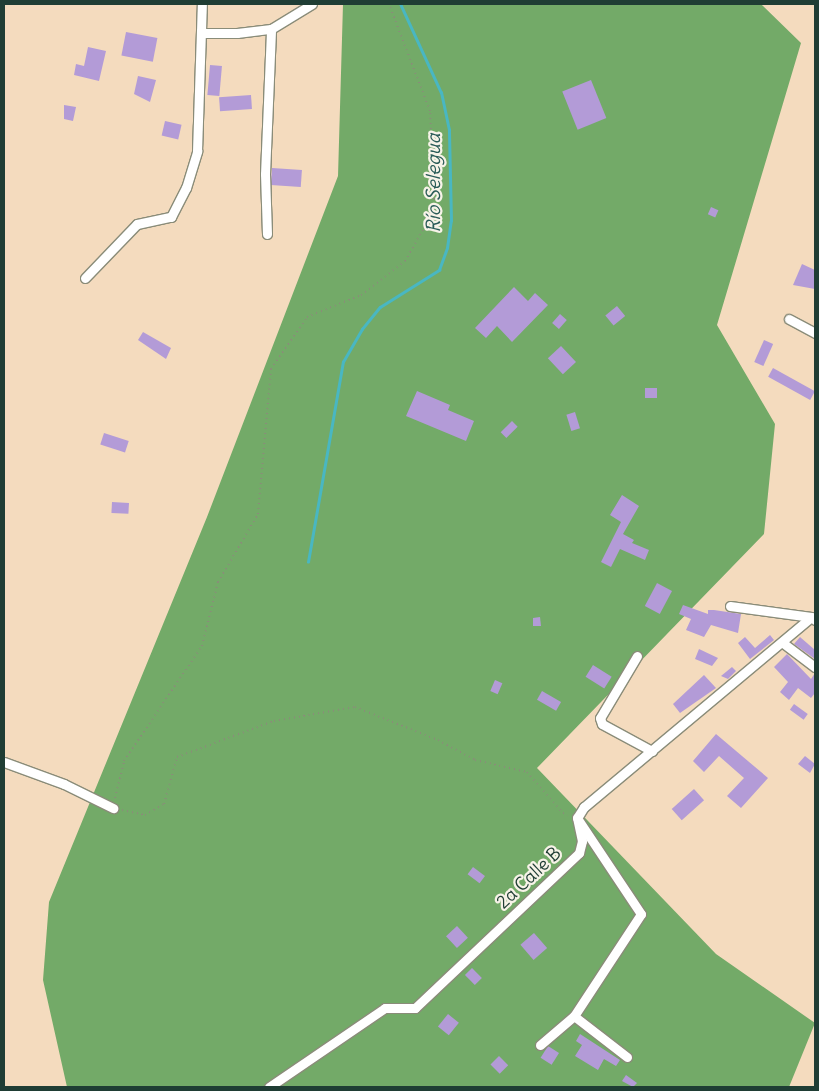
<!DOCTYPE html>
<meta charset="utf-8">
<style>
body{margin:0}
#map{position:relative;width:819px;height:1091px;overflow:hidden;background:#f4dbbe;font-family:Delius,sans-serif}
div>[style]{position:absolute}
.forest>*{inset:0;background:#73aa68}
.stream>*{height:2.5px;margin:-1.25px;padding:0 1.25px;transform-origin:1.25px;border-radius:1.25px;background:#49b7c2}
.building>*{inset:0;background:#b39bd7;transform-origin:0 0}
.path>*{height:2px;margin-top:-1px;transform-origin:0;background:repeating-linear-gradient(90deg,#8a8c79 0 1px,transparent 0 5px)}
.roads{filter:drop-shadow(1px 0 #8a8c79) drop-shadow(-1px 0 #8a8c79) drop-shadow(0 1px #8a8c79) drop-shadow(0 -1px #8a8c79)}
.minor>*{height:9px;margin:-4.5px;padding:0 4.5px;transform-origin:4.5px;border-radius:4.5px;background:#fff}
span{translate:-50% -50%;white-space:nowrap;text-align:center;line-height:1.15;-webkit-text-stroke:4.5px #f7f3e8;paint-order:stroke}
.street-label{font-size:18px;color:#1f3d34}
.water-label{font-size:19px;color:#2a5c58;font-style:italic}
.frame{position:absolute;inset:0;border:5px solid #1f3d34;pointer-events:none}
</style>
<div id="map">
<div class="forest">
<div style="clip-path:polygon(343px 4px,761px 4px,801px 43px,717px 325px,775px 424px,764px 534px,537px 768px,716px 954px,815px 1023px,789px 1087px,67px 1087px,43px 980px,49px 902px,207px 517px,338px 176px)"></div>
</div>
<div class="stream">
<div style="left:308px;top:562px;width:203px;rotate:-80.1deg"></div>
<div style="left:343px;top:362px;width:38px;rotate:-60deg"></div>
<div style="left:362px;top:329px;width:28px;rotate:-51deg"></div>
<div style="left:380px;top:307px;width:70px;rotate:-32.1deg"></div>
<div style="left:439px;top:270px;width:23px;rotate:-70deg"></div>
<div style="left:447px;top:248px;width:27px;rotate:-82deg"></div>
<div style="left:451px;top:221px;width:91px;rotate:-91.3deg"></div>
<div style="left:449px;top:130px;width:38px;rotate:-102deg"></div>
<div style="left:441px;top:93px;width:98px;rotate:-114.7deg"></div>
</div>
<div class="building">
<div style="left:126px;top:32px;width:32px;height:24px;rotate:11deg"></div>
<div style="clip-path:polygon(88px 47px,106px 51px,99px 81px,74px 75px,76px 64px,84px 66px)"></div>
<div style="left:210px;top:65px;width:12px;height:30px;rotate:5deg"></div>
<div style="clip-path:polygon(138px 76px,156px 80px,150px 102px,134px 94px)"></div>
<div style="left:591px;top:80px;width:41px;height:31px;rotate:68deg"></div>
<div style="left:251px;top:95px;width:14px;height:32px;rotate:86deg"></div>
<div style="clip-path:polygon(64px 105px,76px 107px,73px 121px,64px 119px)"></div>
<div style="left:165px;top:121px;width:17px;height:15px;rotate:13deg"></div>
<div style="left:272px;top:168px;width:30px;height:17px;rotate:4deg"></div>
<div style="left:711px;top:207px;width:8px;height:8px;rotate:23deg"></div>
<div style="clip-path:polygon(802px 264px,815px 270px,815px 289px,793px 285px)"></div>
<div style="clip-path:polygon(514px 287px,528px 301px,535px 293px,548px 305px,512px 342px,497px 326px,486px 338px,475px 328px)"></div>
<div style="left:617px;top:306px;width:13px;height:15px;rotate:51deg"></div>
<div style="left:560px;top:314px;width:9px;height:12px;rotate:41deg"></div>
<div style="clip-path:polygon(143px 332px,171px 348px,166px 359px,138px 340px)"></div>
<div style="left:764px;top:340px;width:10px;height:24px;rotate:24deg"></div>
<div style="left:561px;top:346px;width:22px;height:18px;rotate:47deg"></div>
<div style="left:773px;top:368px;width:48px;height:10px;rotate:29deg"></div>
<div style="left:645px;top:388px;width:12px;height:10px"></div>
<div style="clip-path:polygon(417px 391px,450px 405px,448px 410px,474px 421px,466px 441px,406px 416px)"></div>
<div style="left:575px;top:412px;width:17px;height:9px;rotate:73deg"></div>
<div style="left:512px;top:421px;width:8px;height:16px;rotate:45deg"></div>
<div style="left:104px;top:433px;width:26px;height:12px;rotate:18deg"></div>
<div style="clip-path:polygon(622px 495px,639px 506px,623px 534px,634px 540px,632px 543px,649px 550px,645px 560px,620px 549px,611px 567px,601px 562px,621px 522px,610px 515px)"></div>
<div style="left:112px;top:502px;width:17px;height:11px;rotate:3deg"></div>
<div style="left:657px;top:583px;width:17px;height:26px;rotate:28deg"></div>
<div style="clip-path:polygon(683px 605px,708px 614px,708px 610px,714px 610px,741px 614px,738px 633px,711px 625px,704px 637px,686px 630px,691px 619px,679px 614px)"></div>
<div style="clip-path:polygon(540px 617px,541px 626px,533px 626px,533px 618px)"></div>
<div style="clip-path:polygon(770px 635px,774px 640px,750px 659px,738px 643px,745px 637px,755px 648px)"></div>
<div style="clip-path:polygon(800px 637px,815px 650px,815px 659px,794px 644px)"></div>
<div style="clip-path:polygon(699px 649px,718px 658px,712px 666px,695px 659px)"></div>
<div style="clip-path:polygon(787px 654px,811px 679px,815px 673px,815px 693px,811px 698px,798px 688px,789px 700px,780px 692px,788px 682px,774px 667px)"></div>
<div style="left:593px;top:665px;width:22px;height:14px;rotate:32deg"></div>
<div style="clip-path:polygon(732px 667px,736px 671px,728px 679px,721px 676px)"></div>
<div style="clip-path:polygon(704px 675px,716px 688px,680px 713px,673px 704px)"></div>
<div style="left:495px;top:680px;width:8px;height:12px;rotate:23deg"></div>
<div style="left:542px;top:691px;width:22px;height:10px;rotate:30deg"></div>
<div style="left:794px;top:704px;width:17px;height:7px;rotate:36deg"></div>
<div style="clip-path:polygon(716px 734px,768px 778px,741px 808px,727px 796px,744px 778px,719px 756px,704px 772px,693px 761px)"></div>
<div style="clip-path:polygon(805px 756px,815px 764px,810px 773px,798px 764px)"></div>
<div style="left:694px;top:789px;width:15px;height:30px;rotate:48deg"></div>
<div style="left:473px;top:867px;width:15px;height:9px;rotate:37deg"></div>
<div style="left:457px;top:926px;width:16px;height:15px;rotate:47deg"></div>
<div style="left:534px;top:933px;width:20px;height:18px;rotate:49deg"></div>
<div style="left:472px;top:968px;width:14px;height:10px;rotate:45deg"></div>
<div style="left:448px;top:1014px;width:14px;height:16px;rotate:39deg"></div>
<div style="clip-path:polygon(580px 1034px,620px 1060px,616px 1066px,604px 1059px,598px 1070px,575px 1056px,582px 1045px,576px 1041px)"></div>
<div style="left:548px;top:1046px;width:13px;height:14px;rotate:32deg"></div>
<div style="left:499px;top:1056px;width:13px;height:12px;rotate:45deg"></div>
<div style="clip-path:polygon(626px 1075px,637px 1083px,633px 1087px,622px 1081px)"></div>
</div>
<div class="path">
<div style="left:115px;top:798px;width:38px;rotate:-76deg"></div>
<div style="left:124px;top:761px;width:139px;rotate:-55.9deg"></div>
<div style="left:202px;top:646px;width:66px;rotate:-76deg"></div>
<div style="left:218px;top:582px;width:79px;rotate:-59.5deg"></div>
<div style="left:258px;top:514px;width:146px;rotate:-84.9deg"></div>
<div style="left:271px;top:369px;width:63px;rotate:-55.3deg"></div>
<div style="left:307px;top:317px;width:58px;rotate:-22.2deg"></div>
<div style="left:361px;top:295px;width:56px;rotate:-37.7deg"></div>
<div style="left:405px;top:261px;width:38px;rotate:-60deg"></div>
<div style="left:424px;top:228px;width:31px;rotate:-71deg"></div>
<div style="left:434px;top:199px;width:88px;rotate:-92.6deg"></div>
<div style="left:430px;top:111px;width:115px;rotate:-111deg"></div>
<div style="left:122px;top:810px;width:24px;rotate:12deg"></div>
<div style="left:145px;top:815px;width:22px;rotate:-30deg"></div>
<div style="left:164px;top:804px;width:49px;rotate:-74.5deg"></div>
<div style="left:177px;top:757px;width:103px;rotate:-20.4deg"></div>
<div style="left:274px;top:721px;width:82px;rotate:-9.8deg"></div>
<div style="left:355px;top:707px;width:89px;rotate:21.7deg"></div>
<div style="left:438px;top:740px;width:42px;rotate:28.4deg"></div>
<div style="left:475px;top:760px;width:53px;rotate:13deg"></div>
<div style="left:527px;top:772px;width:55px;rotate:48.7deg"></div>
<div style="left:563px;top:813px;width:5px;rotate:22deg"></div>
</div>
<div class="roads">
<div class="minor">
<div style="left:202px;top:33px;width:35px"></div>
<div style="left:237px;top:33px;width:34px;rotate:-7deg"></div>
<div style="left:271px;top:29px;width:48px;rotate:-31.4deg"></div>
<div style="left:267px;top:234px;width:60px;rotate:-91.9deg"></div>
<div style="left:265px;top:174px;width:145px;rotate:-87.6deg"></div>
<div style="left:85px;top:278px;width:75px;rotate:-46.1deg"></div>
<div style="left:137px;top:224px;width:35px;rotate:-12deg"></div>
<div style="left:171px;top:217px;width:33px;rotate:-63deg"></div>
<div style="left:186px;top:188px;width:39px;rotate:-73deg"></div>
<div style="left:197px;top:151px;width:147px;rotate:-88.1deg"></div>
<div style="left:789px;top:319px;width:30px;rotate:28deg"></div>
<div style="left:730px;top:606px;width:82px;rotate:7.7deg"></div>
<div style="left:783px;top:643px;width:40px;rotate:37deg"></div>
<div style="left:637px;top:656px;width:72px;rotate:120.8deg"></div>
<div style="left:600px;top:718px;width:6px;rotate:72deg"></div>
<div style="left:602px;top:724px;width:57px;rotate:28.4deg"></div>
<div style="left:4px;top:762px;width:64px;rotate:20.1deg"></div>
<div style="left:64px;top:784px;width:55px;rotate:26.1deg"></div>
<div style="left:574px;top:1016px;width:67px;rotate:37.7deg"></div>
<div style="left:540px;top:1045px;width:45px;rotate:-40.5deg"></div>
<div style="left:574px;top:1016px;width:122px;rotate:-56.7deg"></div>
<div style="left:641px;top:914px;width:112px;rotate:-123.7deg"></div>
<div style="left:269px;top:1087px;width:140px;rotate:-34.3deg"></div>
<div style="left:385px;top:1008px;width:30px"></div>
<div style="left:415px;top:1008px;width:226px;rotate:-43.4deg"></div>
<div style="left:579px;top:853px;width:12px;rotate:-76deg"></div>
<div style="left:582px;top:841px;width:24px;rotate:-102deg"></div>
<div style="left:577px;top:818px;width:13px;rotate:-58deg"></div>
<div style="left:584px;top:807px;width:296px;rotate:-39.9deg"></div>
<div style="left:811px;top:617px;width:5px;rotate:37deg"></div>
</div>
</div>
<div class="street-label">
<span style="left:529px;top:878px;rotate:-43deg">2a Calle B</span>
</div>
<div class="water-label">
<span style="left:434px;top:183px;rotate:-90deg">Río Selegua</span>
</div>
<div class="frame"></div>
</div>
